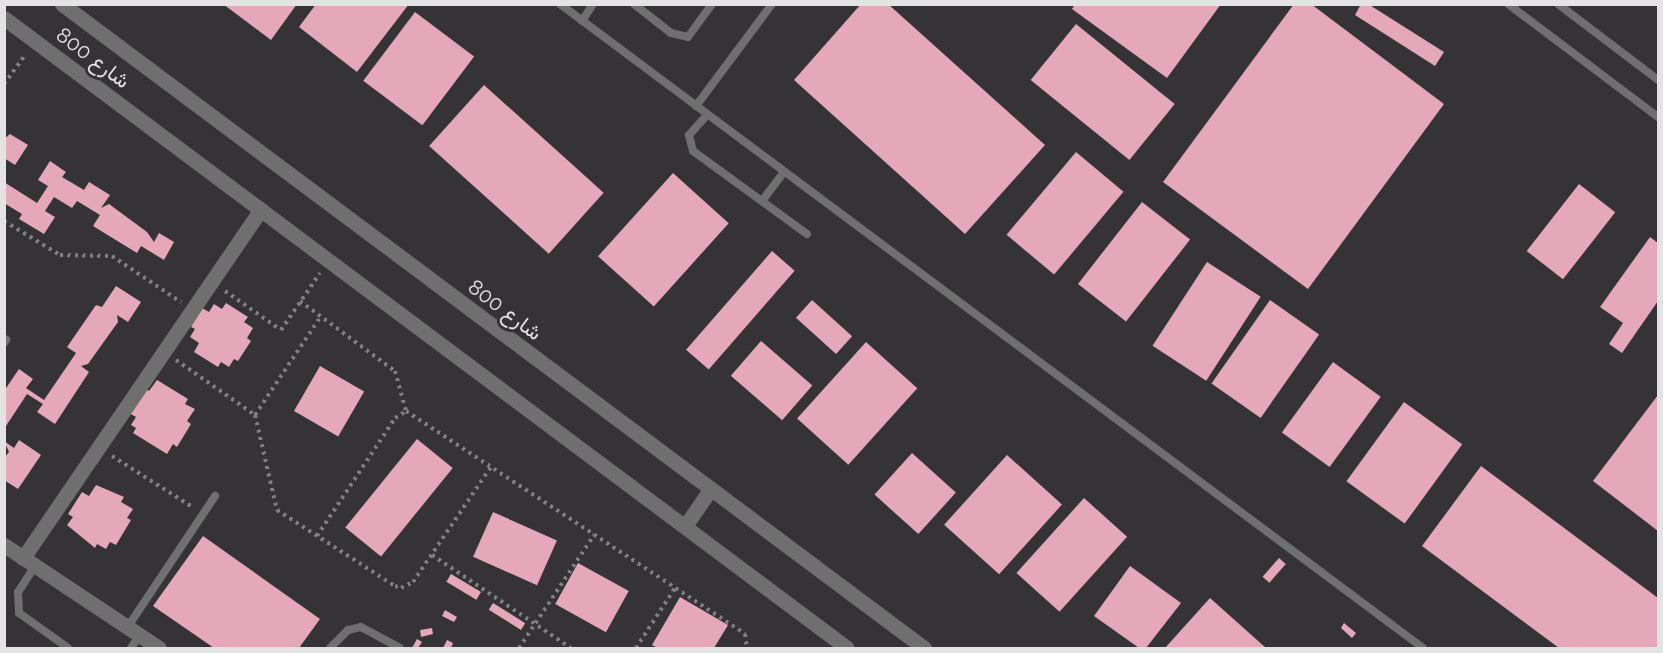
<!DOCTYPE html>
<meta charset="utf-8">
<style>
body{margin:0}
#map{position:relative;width:1663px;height:653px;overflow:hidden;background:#353335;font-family:Raleway,Vazirmatn,sans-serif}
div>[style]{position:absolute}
.building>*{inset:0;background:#e4a8ba;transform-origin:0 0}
.path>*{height:4px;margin-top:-2px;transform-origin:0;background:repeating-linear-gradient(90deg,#818081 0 3px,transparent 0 7.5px)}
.lane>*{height:8px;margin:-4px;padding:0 4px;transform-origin:4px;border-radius:4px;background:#6f6f70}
.street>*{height:15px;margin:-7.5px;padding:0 7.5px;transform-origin:7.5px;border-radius:7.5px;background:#6f6f70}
span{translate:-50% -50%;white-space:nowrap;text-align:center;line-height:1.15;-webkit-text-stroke:6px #353335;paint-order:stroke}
.street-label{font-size:21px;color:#e4e3e4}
.frame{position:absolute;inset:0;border:6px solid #e4e3e4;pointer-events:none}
</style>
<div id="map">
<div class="building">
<div style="clip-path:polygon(223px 4px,297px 4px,271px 40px)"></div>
<div style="clip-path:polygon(316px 4px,409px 4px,357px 72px,299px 27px)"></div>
<div style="clip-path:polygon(861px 4px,888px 4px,1045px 145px,965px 234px,794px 80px)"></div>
<div style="clip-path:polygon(1075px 4px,1221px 4px,1167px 78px,1072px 9px)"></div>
<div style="clip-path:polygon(1294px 4px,1311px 4px,1444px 104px,1308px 289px,1163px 182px)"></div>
<div style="clip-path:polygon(1361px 4px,1368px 4px,1444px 52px,1435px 66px,1355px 15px)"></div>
<div style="left:415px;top:12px;width:74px;height:86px;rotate:37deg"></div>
<div style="left:1076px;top:24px;width:127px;height:72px;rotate:39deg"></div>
<div style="left:484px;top:85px;width:161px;height:82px;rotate:42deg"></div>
<div style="clip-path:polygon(10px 134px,28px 145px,15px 165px,4px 158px,4px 139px)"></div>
<div style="left:1076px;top:152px;width:62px;height:108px;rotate:40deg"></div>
<div style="clip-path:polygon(50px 161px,66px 172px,62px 177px,84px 190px,89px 182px,110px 195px,101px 208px,109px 204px,147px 232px,154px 242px,159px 233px,174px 242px,164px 260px,141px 246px,137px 253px,93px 226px,100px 215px,77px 201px,72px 208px,54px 197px,45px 211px,55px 217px,44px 234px,19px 219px,22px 214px,4px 203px,4px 182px,37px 203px,48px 186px,38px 180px)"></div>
<div style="left:673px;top:173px;width:75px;height:112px;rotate:42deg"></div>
<div style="left:1579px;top:184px;width:46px;height:85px;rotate:38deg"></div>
<div style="left:1142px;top:202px;width:61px;height:104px;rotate:38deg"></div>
<div style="clip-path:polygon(1650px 237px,1658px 243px,1658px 301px,1622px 353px,1609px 344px,1623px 323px,1600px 307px)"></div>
<div style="left:772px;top:251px;width:30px;height:131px;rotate:41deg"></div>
<div style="left:1207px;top:262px;width:64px;height:100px;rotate:33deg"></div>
<div style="clip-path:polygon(116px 286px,141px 302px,128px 322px,117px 315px,118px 322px,88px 364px,81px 366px,89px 372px,55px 424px,37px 412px,43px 404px,27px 394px,4px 429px,4px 391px,19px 369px,33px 379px,26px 388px,44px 400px,76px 353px,67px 347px,96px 305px,102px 307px)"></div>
<div style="left:812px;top:300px;width:54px;height:24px;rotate:42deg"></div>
<div style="left:1270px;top:300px;width:60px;height:102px;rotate:35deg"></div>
<div style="clip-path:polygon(226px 303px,248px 317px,244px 322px,253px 328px,247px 338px,251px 341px,238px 361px,234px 359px,229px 367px,221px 362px,218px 367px,194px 352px,199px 343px,190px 337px,195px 329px,191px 327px,202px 308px,209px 312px,214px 304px,222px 309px)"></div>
<div style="left:761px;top:341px;width:68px;height:46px;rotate:41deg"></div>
<div style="left:866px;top:342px;width:69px;height:103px;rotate:42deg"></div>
<div style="left:1333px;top:362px;width:59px;height:87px;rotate:36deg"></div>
<div style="left:320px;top:366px;width:51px;height:52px;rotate:30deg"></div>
<div style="clip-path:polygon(157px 380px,188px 399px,185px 404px,195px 409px,187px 421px,191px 424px,177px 447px,173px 444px,167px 454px,133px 433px,136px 428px,131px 425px,136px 417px,129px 413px,144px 388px,149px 391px)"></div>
<div style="clip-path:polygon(1658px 395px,1658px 531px,1593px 481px)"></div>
<div style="left:1404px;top:402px;width:72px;height:98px;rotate:36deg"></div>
<div style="left:417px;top:439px;width:46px;height:114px;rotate:39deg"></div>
<div style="clip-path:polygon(19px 440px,41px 455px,18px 489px,4px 480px,4px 458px,9px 452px,4px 441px,14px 448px)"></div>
<div style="left:912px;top:453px;width:59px;height:56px;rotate:42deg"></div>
<div style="left:1007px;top:455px;width:74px;height:94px;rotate:42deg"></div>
<div style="clip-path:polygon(1481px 466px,1658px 598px,1658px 648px,1559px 648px,1422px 546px)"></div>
<div style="clip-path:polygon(96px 485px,124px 497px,121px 502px,133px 509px,127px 518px,131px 520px,116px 545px,110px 542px,106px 549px,97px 544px,95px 548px,67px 525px,73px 517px,68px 514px,82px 492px,89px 496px)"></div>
<div style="left:1084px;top:498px;width:58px;height:101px;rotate:42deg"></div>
<div style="left:493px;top:512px;width:70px;height:49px;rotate:24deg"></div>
<div style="clip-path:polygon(203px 536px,320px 619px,299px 648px,214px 648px,153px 606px)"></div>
<div style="left:1279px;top:558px;width:9px;height:25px;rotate:41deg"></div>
<div style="left:578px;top:563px;width:58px;height:47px;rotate:29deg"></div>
<div style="clip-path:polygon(1130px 566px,1181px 603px,1146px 648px,1139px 648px,1094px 616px)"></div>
<div style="left:451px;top:574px;width:35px;height:9px;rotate:31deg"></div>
<div style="clip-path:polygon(680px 597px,728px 625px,714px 648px,658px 648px,652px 645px)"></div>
<div style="clip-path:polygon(1210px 598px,1266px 648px,1165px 648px)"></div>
<div style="left:493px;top:603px;width:38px;height:8px;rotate:32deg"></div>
<div style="clip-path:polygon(445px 610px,457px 617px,454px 622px,442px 616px)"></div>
<div style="clip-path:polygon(1344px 623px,1356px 633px,1352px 638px,1341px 628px)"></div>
<div style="clip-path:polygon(432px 628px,433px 634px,421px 637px,420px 630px)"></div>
<div style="clip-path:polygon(417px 639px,422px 642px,418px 648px,412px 648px)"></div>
<div style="clip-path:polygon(447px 640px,453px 643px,451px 648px,443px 648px)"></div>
</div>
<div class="path">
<div style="left:4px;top:84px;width:37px;rotate:-54deg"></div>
<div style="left:4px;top:221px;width:66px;rotate:31.3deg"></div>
<div style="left:60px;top:255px;width:52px;rotate:1.1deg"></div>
<div style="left:112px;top:256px;width:83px;rotate:33.7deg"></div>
<div style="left:225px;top:291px;width:68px;rotate:34.9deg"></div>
<div style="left:281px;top:330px;width:69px;rotate:-55.6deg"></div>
<div style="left:300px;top:301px;width:118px;rotate:36.4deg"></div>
<div style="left:395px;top:371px;width:41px;rotate:74.6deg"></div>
<div style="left:406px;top:411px;width:406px;rotate:33.3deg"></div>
<div style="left:745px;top:634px;width:14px;rotate:82deg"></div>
<div style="left:176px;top:360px;width:96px;rotate:34.8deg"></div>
<div style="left:255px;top:415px;width:98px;rotate:77deg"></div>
<div style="left:277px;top:510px;width:140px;rotate:32.8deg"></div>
<div style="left:395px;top:586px;width:6px;rotate:18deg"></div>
<div style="left:401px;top:588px;width:13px;rotate:-27deg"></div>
<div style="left:413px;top:582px;width:139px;rotate:-55.9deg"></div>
<div style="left:255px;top:415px;width:119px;rotate:-56.3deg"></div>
<div style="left:112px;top:456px;width:97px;rotate:32.4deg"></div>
<div style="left:317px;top:536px;width:141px;rotate:-56.5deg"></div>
<div style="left:395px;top:418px;width:13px;rotate:-32deg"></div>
<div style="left:432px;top:555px;width:167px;rotate:33.8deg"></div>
<div style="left:519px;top:648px;width:136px;rotate:-56.4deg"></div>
<div style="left:636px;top:648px;width:72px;rotate:-57deg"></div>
</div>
<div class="lane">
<div style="left:560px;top:4px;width:1077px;rotate:36.73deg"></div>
<div style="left:634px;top:4px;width:47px;rotate:38.1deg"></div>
<div style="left:671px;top:33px;width:17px;rotate:13deg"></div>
<div style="left:688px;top:37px;width:41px;rotate:-54deg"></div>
<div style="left:1508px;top:4px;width:188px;rotate:37deg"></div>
<div style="left:1558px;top:4px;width:126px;rotate:37.2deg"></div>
<div style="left:582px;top:21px;width:20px;rotate:-57deg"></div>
<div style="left:696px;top:106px;width:127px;rotate:-53.3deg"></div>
<div style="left:707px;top:115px;width:27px;rotate:132deg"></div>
<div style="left:689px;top:135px;width:16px;rotate:76deg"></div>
<div style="left:693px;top:151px;width:141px;rotate:36.1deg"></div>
<div style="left:762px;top:201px;width:36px;rotate:-53deg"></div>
<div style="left:4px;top:343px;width:4px;rotate:-56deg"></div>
<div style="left:35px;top:566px;width:31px;rotate:123deg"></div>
<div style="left:18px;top:592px;width:21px;rotate:87deg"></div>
<div style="left:19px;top:613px;width:60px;rotate:35.5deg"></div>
<div style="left:127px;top:628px;width:159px;rotate:-56.3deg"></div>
<div style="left:131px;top:648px;width:14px;rotate:-56deg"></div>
<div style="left:330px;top:648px;width:25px;rotate:-45deg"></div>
<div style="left:348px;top:630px;width:13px;rotate:-13deg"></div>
<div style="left:361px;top:627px;width:44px;rotate:28.3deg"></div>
</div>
<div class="street">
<div style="left:62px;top:4px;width:1076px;rotate:36.76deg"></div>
<div style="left:4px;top:18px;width:1052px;rotate:36.77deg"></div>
<div style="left:685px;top:526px;width:44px;rotate:-55.2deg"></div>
<div style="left:4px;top:545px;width:186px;rotate:33.6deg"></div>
<div style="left:23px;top:558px;width:422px;rotate:-55.7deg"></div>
</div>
<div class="street-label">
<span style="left:93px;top:58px;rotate:37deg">شارع 800</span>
<span style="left:505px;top:310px;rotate:37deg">شارع 800</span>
</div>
<div class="frame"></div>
</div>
